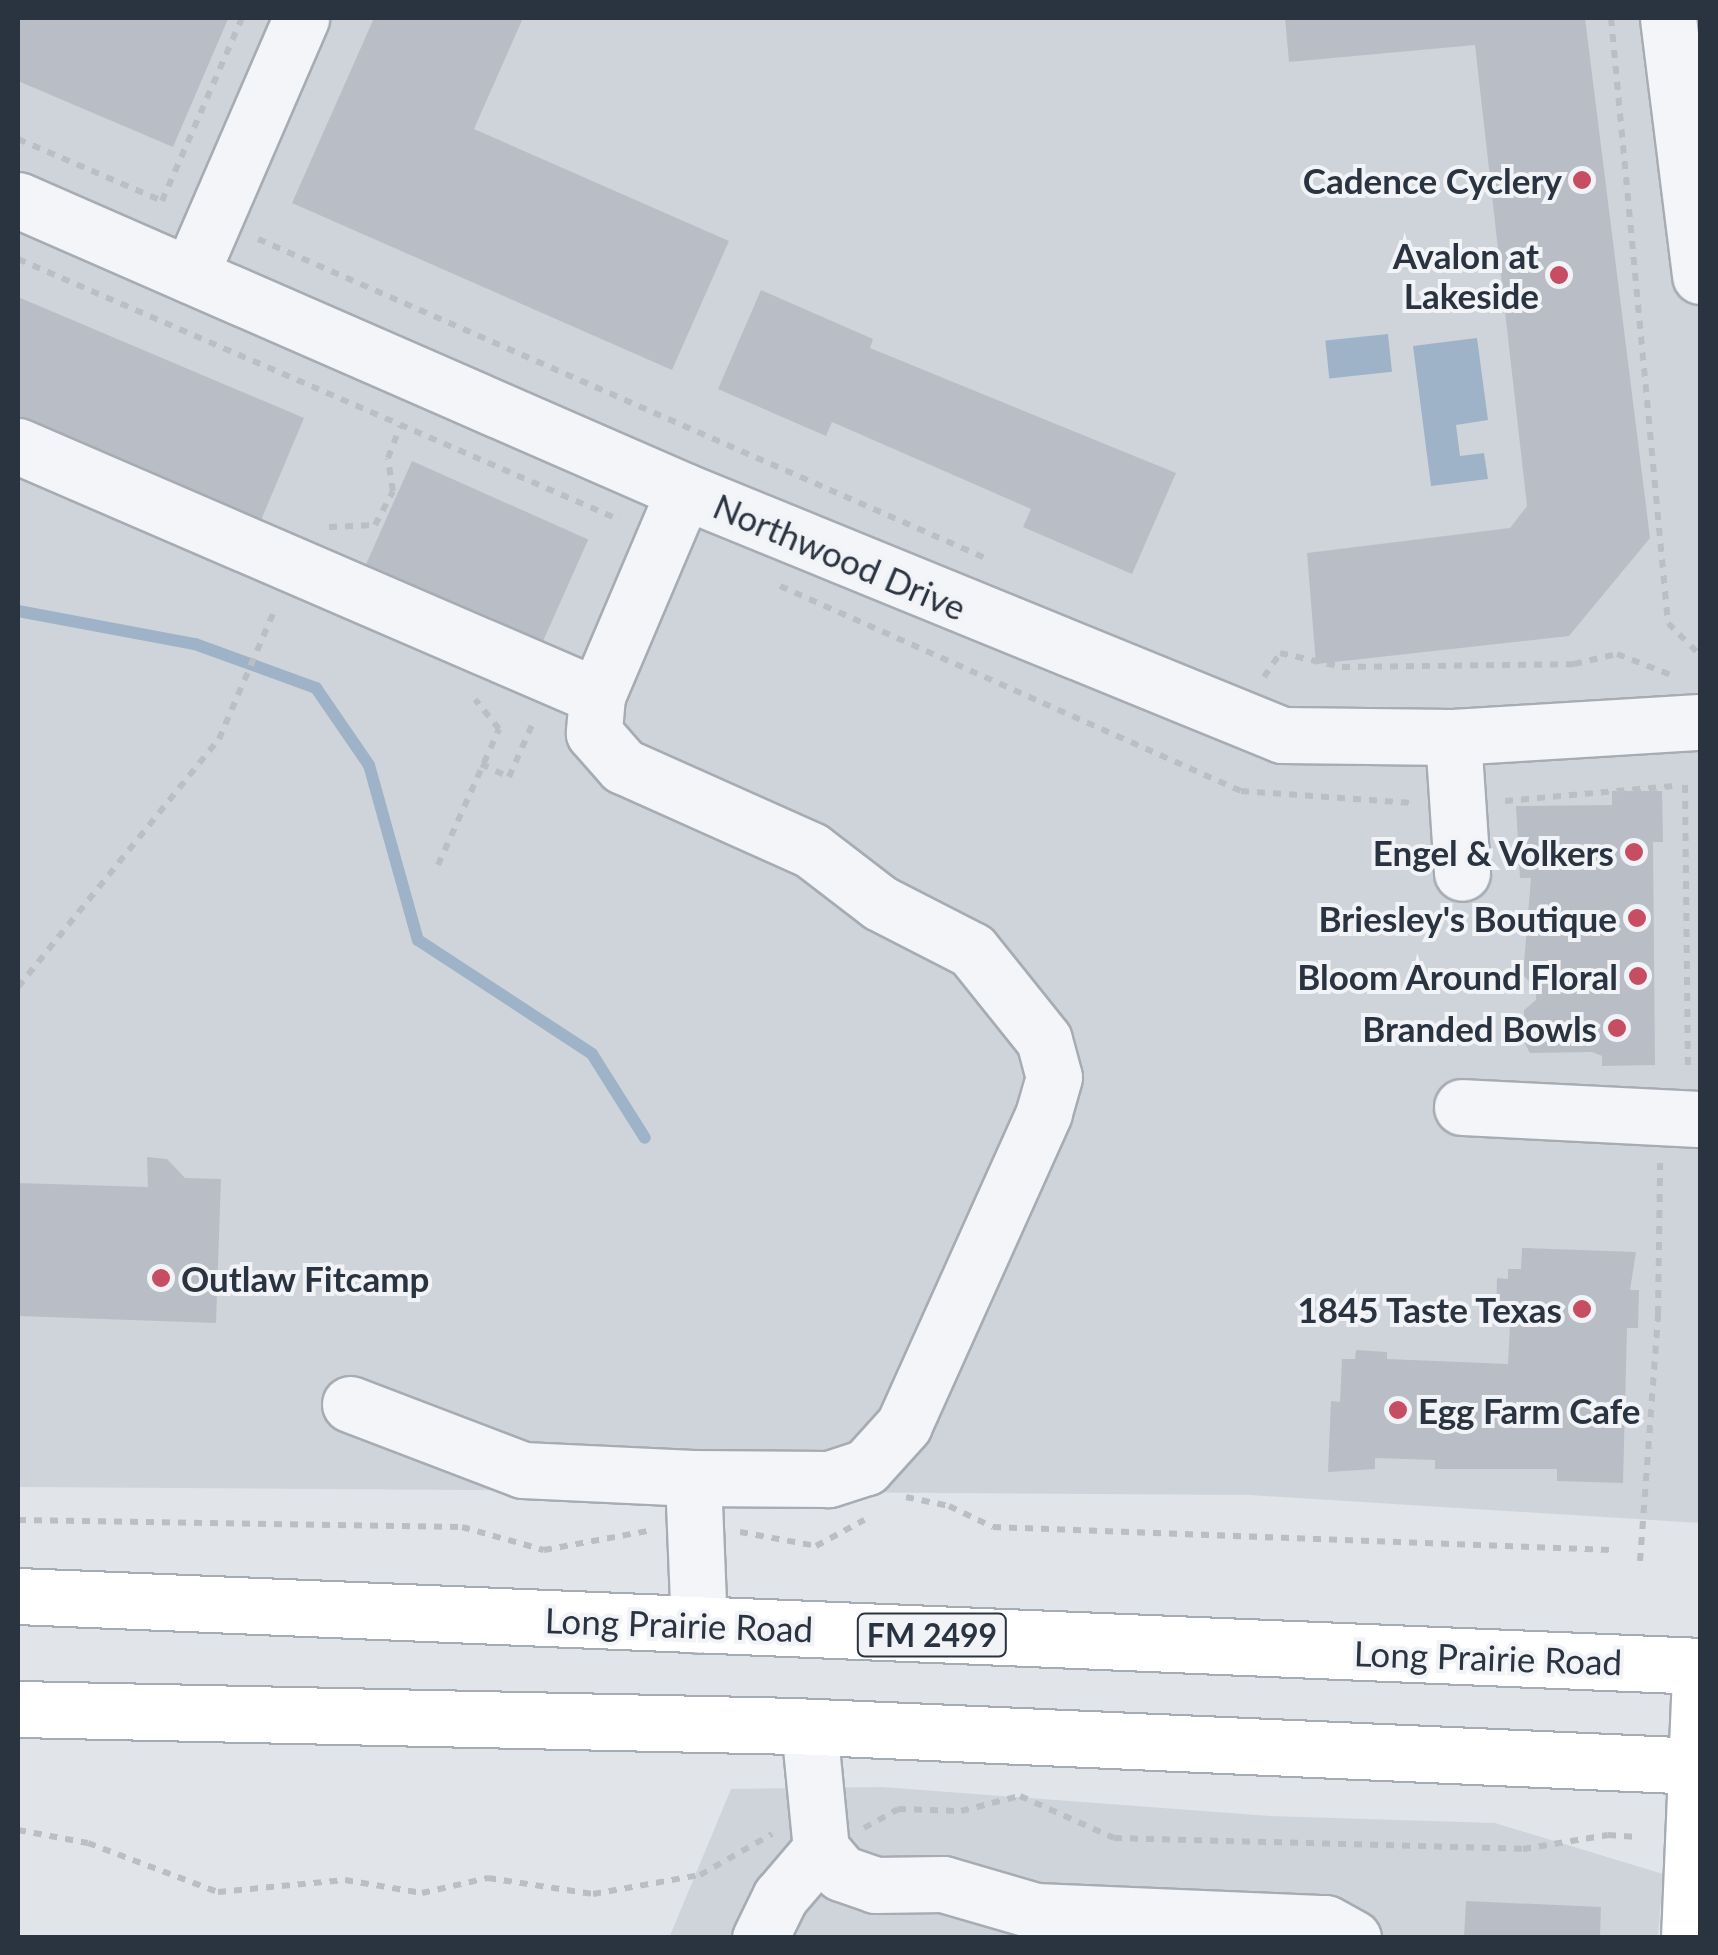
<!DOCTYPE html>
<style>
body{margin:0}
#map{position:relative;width:1718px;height:1955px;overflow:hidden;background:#e1e5e9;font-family:Lato,sans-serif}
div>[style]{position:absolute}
.built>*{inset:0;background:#cfd4db}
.water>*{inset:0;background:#9eb3c7;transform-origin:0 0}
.stream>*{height:12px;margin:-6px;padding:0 6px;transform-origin:6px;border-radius:6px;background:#9eb3c7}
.building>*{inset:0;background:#b9bec6;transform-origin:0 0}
.path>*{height:6px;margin-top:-3px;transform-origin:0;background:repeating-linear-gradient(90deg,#bbbfc4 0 8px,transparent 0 16px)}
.roads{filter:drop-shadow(2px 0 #a6acb3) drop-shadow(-2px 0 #a6acb3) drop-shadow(0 2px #a6acb3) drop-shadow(0 -2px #a6acb3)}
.minor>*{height:55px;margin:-27.5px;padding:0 27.5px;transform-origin:27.5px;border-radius:27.5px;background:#f4f5f8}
.major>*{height:55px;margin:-27.5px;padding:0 27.5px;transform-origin:27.5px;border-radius:27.5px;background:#fff}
.dots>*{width:28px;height:28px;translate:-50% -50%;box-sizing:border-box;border:5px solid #f1f3f7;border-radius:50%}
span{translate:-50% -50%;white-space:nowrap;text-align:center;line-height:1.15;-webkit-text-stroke:8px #f1f3f7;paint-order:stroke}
.shield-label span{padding:2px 8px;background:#f1f3f7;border:2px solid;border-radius:8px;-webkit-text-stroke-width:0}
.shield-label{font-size:32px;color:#2a3340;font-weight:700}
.poi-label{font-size:35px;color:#2a3340;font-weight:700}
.right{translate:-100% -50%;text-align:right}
.left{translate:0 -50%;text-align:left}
.street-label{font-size:35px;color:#2a3340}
.frame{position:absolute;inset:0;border:20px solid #2a3340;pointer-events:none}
</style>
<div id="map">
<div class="built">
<div style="clip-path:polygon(18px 18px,1700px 18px,1700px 1523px,1249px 1495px,18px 1487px)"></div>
<div style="clip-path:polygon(882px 1787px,1270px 1816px,1495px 1823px,1663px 1874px,1658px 1937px,669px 1938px,731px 1789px)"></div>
</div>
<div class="water">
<div style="left:1388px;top:334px;width:38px;height:63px;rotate:84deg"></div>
<div style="clip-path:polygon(1477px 338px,1488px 420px,1456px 425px,1460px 456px,1484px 453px,1488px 479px,1431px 486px,1413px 346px)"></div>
</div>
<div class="stream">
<div style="left:18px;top:611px;width:180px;rotate:10.6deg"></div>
<div style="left:195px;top:644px;width:129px;rotate:20deg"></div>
<div style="left:316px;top:688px;width:93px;rotate:55.5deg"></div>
<div style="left:369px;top:765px;width:182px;rotate:74.4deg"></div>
<div style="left:418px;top:940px;width:208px;rotate:33.2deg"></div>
<div style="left:592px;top:1054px;width:99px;rotate:57.8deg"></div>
</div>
<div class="building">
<div style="clip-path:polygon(18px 18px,224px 18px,228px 19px,173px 147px,18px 81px)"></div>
<div style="clip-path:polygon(374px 18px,523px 18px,474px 129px,729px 241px,672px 370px,292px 203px)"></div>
<div style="clip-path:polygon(1285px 18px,1585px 18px,1650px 538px,1569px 636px,1316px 664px,1307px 553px,1510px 528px,1527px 506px,1475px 45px,1289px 62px)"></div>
<div style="clip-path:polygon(761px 290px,873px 339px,870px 348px,1176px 473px,1132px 574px,1023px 527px,1031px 509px,832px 422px,826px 436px,718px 389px)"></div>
<div style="clip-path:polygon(18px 297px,304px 418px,259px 525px,18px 423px)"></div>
<div style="left:412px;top:461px;width:193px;height:121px;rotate:24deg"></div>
<div style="clip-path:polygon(1612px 791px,1662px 791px,1663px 842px,1653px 842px,1655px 1065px,1602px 1066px,1602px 1056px,1592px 1052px,1530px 1053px,1524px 1042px,1524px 1010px,1536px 1000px,1536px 988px,1523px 975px,1531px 878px,1520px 878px,1516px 806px,1612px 805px)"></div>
<div style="clip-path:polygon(147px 1157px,167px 1159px,185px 1178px,221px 1179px,216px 1323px,18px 1316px,18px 1183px,148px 1187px)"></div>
<div style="clip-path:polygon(1522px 1248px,1636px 1252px,1630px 1290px,1639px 1290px,1638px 1328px,1627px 1328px,1623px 1483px,1557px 1481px,1557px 1469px,1435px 1469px,1435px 1460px,1375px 1458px,1375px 1469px,1328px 1472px,1331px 1401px,1340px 1402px,1342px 1359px,1355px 1359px,1356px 1350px,1387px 1352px,1387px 1359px,1508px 1364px,1510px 1325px,1496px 1314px,1497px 1278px,1508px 1279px,1508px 1269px,1521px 1269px)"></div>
<div style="clip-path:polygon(1466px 1901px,1601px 1907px,1600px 1938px,1464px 1938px)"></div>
</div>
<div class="path">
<div style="left:1611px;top:18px;width:608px;rotate:84.62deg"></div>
<div style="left:1668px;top:623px;width:45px;rotate:45deg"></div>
<div style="left:18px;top:139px;width:157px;rotate:23.3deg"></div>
<div style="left:162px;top:201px;width:200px;rotate:-66.4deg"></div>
<div style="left:258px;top:239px;width:799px;rotate:23.68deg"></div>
<div style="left:18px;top:259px;width:656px;rotate:23.44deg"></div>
<div style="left:329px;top:527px;width:46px;rotate:-2.5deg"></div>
<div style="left:375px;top:525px;width:38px;rotate:-62deg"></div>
<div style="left:393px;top:491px;width:33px;rotate:-99deg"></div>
<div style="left:388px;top:458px;width:34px;rotate:-69deg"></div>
<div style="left:780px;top:586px;width:505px;rotate:23.97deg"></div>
<div style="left:1241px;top:791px;width:172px;rotate:4deg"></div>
<div style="left:1264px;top:677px;width:29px;rotate:-56deg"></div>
<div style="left:1280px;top:653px;width:64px;rotate:12.7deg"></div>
<div style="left:1342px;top:667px;width:232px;rotate:-0.7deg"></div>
<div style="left:1574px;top:664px;width:44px;rotate:-13.1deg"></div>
<div style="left:1617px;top:654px;width:58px;rotate:21.3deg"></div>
<div style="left:481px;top:764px;width:31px;rotate:25deg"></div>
<div style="left:509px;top:777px;width:64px;rotate:-66.2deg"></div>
<div style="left:1685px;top:785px;width:284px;rotate:89.4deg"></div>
<div style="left:1505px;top:801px;width:169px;rotate:-5.1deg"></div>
<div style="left:438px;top:865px;width:149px;rotate:-65.8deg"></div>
<div style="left:499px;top:729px;width:38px;rotate:-129deg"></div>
<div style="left:18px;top:987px;width:319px;rotate:-51deg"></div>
<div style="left:219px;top:739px;width:142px;rotate:-66.7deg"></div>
<div style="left:906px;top:1497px;width:44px;rotate:11.8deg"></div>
<div style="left:949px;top:1506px;width:49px;rotate:25.5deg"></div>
<div style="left:993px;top:1527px;width:619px;rotate:2.13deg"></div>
<div style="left:18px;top:1520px;width:444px;rotate:0.9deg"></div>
<div style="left:462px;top:1527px;width:85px;rotate:15.7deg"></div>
<div style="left:544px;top:1550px;width:106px;rotate:-10.4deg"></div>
<div style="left:740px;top:1532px;width:77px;rotate:10.4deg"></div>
<div style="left:816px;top:1546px;width:55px;rotate:-28.4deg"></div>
<div style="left:1640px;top:1561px;width:248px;rotate:-85.8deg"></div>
<div style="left:1658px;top:1314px;width:151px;rotate:-89.2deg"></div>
<div style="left:864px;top:1828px;width:39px;rotate:-29deg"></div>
<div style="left:898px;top:1809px;width:63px;rotate:1.8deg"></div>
<div style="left:961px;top:1811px;width:61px;rotate:-14.3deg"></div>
<div style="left:1020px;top:1796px;width:103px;rotate:24.1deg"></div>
<div style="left:1114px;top:1838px;width:409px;rotate:1.5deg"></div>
<div style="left:1523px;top:1849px;width:86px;rotate:-9.4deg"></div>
<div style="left:1608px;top:1835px;width:29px;rotate:4deg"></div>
<div style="left:18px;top:1830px;width:71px;rotate:10.5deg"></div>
<div style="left:88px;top:1843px;width:139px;rotate:20.7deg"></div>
<div style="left:218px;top:1892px;width:128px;rotate:-5.4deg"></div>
<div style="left:345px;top:1880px;width:78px;rotate:9.6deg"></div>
<div style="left:422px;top:1893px;width:68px;rotate:-12.8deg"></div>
<div style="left:488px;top:1878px;width:106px;rotate:8.7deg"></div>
<div style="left:593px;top:1894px;width:109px;rotate:-10.1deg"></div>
<div style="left:700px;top:1875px;width:83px;rotate:-29.7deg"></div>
</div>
<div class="roads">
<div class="minor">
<div style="left:1668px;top:18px;width:260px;rotate:82.9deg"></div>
<div style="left:18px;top:200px;width:727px;rotate:23.6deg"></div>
<div style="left:684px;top:491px;width:646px;rotate:22.2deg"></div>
<div style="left:1282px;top:735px;width:171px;rotate:0.7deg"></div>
<div style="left:1453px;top:737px;width:247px;rotate:-3.5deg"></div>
<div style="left:190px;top:275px;width:280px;rotate:-66.6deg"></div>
<div style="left:18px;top:446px;width:631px;rotate:23.35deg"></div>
<div style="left:684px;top:491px;width:223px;rotate:113deg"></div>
<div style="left:597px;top:696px;width:37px;rotate:95deg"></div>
<div style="left:594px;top:733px;width:44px;rotate:48.7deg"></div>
<div style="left:623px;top:766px;width:206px;rotate:24.1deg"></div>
<div style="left:811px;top:850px;width:87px;rotate:37.5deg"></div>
<div style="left:880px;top:903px;width:103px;rotate:27.1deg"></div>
<div style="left:972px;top:950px;width:115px;rotate:51.3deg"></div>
<div style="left:1044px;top:1040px;width:38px;rotate:75deg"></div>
<div style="left:1054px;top:1077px;width:37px;rotate:106deg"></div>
<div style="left:1044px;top:1113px;width:342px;rotate:114.2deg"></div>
<div style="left:904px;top:1425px;width:57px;rotate:132.1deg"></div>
<div style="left:866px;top:1467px;width:40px;rotate:162deg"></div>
<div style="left:828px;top:1479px;width:135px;rotate:-179.6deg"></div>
<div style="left:1453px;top:737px;width:136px;rotate:86.2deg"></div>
<div style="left:1462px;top:1107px;width:238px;rotate:2.9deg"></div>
<div style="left:350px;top:1404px;width:185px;rotate:20.9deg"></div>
<div style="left:523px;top:1470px;width:170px;rotate:2.7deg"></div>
<div style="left:693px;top:1478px;width:147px;rotate:87.7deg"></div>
<div style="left:809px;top:1727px;width:123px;rotate:84.4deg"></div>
<div style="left:821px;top:1849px;width:31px;rotate:50deg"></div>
<div style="left:841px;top:1873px;width:36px;rotate:19deg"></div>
<div style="left:875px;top:1885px;width:68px;rotate:-0.8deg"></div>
<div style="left:943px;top:1884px;width:97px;rotate:16.2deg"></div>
<div style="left:1036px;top:1911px;width:290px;rotate:2.4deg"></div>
<div style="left:1326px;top:1923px;width:31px;rotate:29deg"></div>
<div style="left:760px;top:1938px;width:46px;rotate:-64deg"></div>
<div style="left:780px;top:1897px;width:63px;rotate:-49.5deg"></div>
</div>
<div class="major">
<div style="left:18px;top:1596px;width:1683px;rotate:2.38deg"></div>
<div style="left:18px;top:1709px;width:776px;rotate:1.25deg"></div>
<div style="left:794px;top:1726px;width:907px;rotate:2.53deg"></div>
<div style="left:1689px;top:1938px;width:263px;rotate:-87.6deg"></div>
</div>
</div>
<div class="dots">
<div style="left:1582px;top:180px;background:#c74d63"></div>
<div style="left:1559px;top:275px;background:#c74d63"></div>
<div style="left:1634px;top:852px;background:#c74d63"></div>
<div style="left:1637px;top:918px;background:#c74d63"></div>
<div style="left:1638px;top:976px;background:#c74d63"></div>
<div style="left:1617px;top:1028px;background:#c74d63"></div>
<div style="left:161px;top:1278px;background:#c74d63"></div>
<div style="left:1582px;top:1309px;background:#c74d63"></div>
<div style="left:1398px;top:1410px;background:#c74d63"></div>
</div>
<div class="shield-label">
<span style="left:932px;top:1635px">FM 2499</span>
</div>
<div class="poi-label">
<span class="right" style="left:1562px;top:180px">Cadence Cyclery</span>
<span class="right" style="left:1539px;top:275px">Avalon at<br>Lakeside</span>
<span class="right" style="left:1614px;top:852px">Engel &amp; Volkers</span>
<span class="right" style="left:1617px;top:918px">Briesley's Boutique</span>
<span class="right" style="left:1618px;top:976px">Bloom Around Floral</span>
<span class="right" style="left:1597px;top:1028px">Branded Bowls</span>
<span class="left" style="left:181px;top:1278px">Outlaw Fitcamp</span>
<span class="right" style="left:1562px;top:1309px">1845 Taste Texas</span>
<span class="left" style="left:1418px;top:1410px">Egg Farm Cafe</span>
</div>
<div class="street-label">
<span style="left:840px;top:556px;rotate:23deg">Northwood Drive</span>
<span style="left:679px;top:1624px;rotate:2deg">Long Prairie Road</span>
<span style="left:1488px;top:1657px;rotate:2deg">Long Prairie Road</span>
</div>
<div class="frame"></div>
</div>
